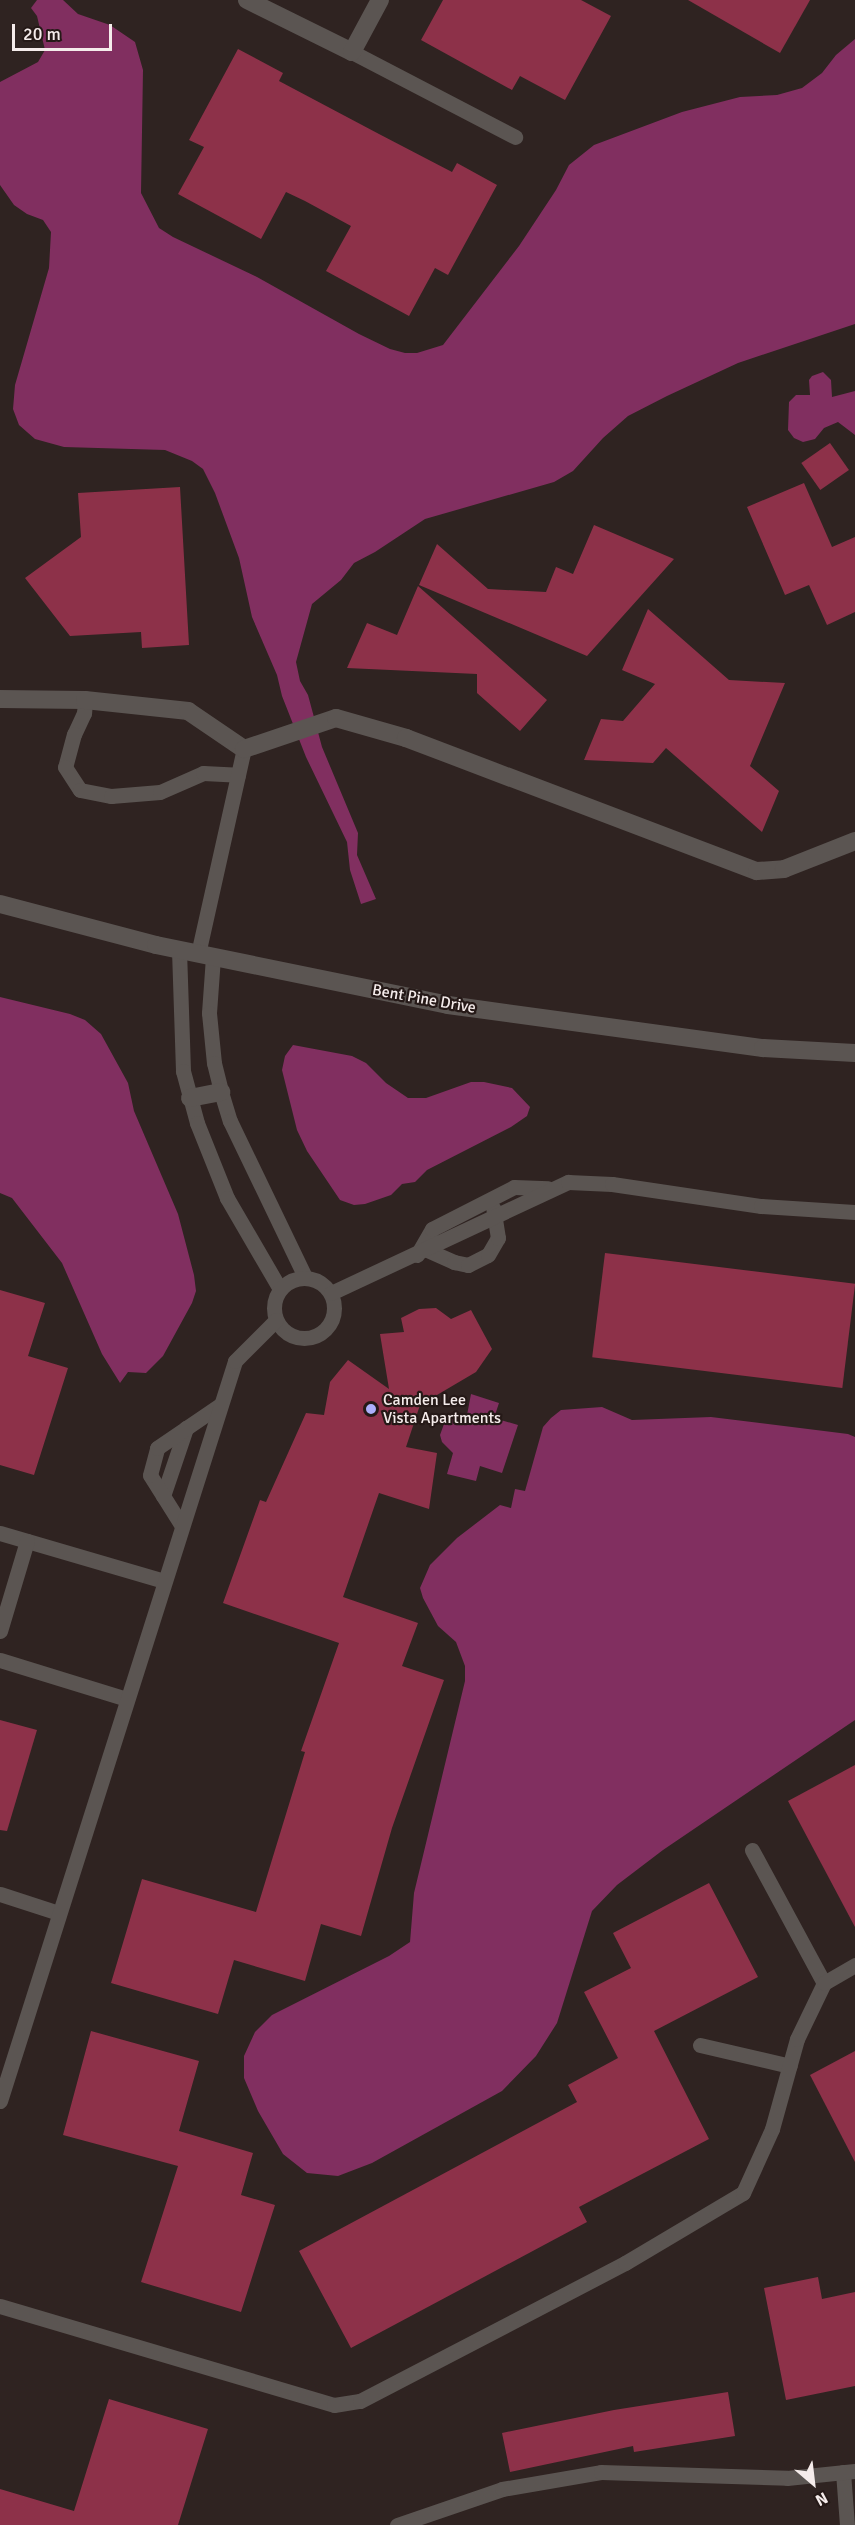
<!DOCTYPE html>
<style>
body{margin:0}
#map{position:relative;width:855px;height:2525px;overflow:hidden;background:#2f2321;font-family:Signika,sans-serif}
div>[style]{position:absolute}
.water>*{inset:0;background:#812f60}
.building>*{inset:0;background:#8d3149;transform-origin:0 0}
.service>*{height:15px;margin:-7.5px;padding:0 7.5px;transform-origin:7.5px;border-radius:7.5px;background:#5b5552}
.service>.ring{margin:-7.5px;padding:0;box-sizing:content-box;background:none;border:15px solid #5b5552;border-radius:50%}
.minor>*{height:18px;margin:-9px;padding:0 9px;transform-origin:9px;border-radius:9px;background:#5b5552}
.tertiary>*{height:18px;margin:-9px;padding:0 9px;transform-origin:9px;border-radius:9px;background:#5b5552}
.dots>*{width:16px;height:16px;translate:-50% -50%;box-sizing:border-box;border:3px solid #251917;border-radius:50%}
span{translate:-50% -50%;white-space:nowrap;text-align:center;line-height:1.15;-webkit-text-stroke:4.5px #251917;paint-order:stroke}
.street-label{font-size:16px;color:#f5eceb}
.poi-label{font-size:16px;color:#f5eceb}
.left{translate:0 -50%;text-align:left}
.north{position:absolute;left:783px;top:2453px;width:60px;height:60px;-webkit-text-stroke:4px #251917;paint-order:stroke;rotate:152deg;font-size:16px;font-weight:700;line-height:24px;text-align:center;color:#f5eceb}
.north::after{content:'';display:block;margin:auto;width:21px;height:27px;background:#f5eceb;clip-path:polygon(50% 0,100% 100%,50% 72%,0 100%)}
.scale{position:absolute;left:12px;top:24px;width:100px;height:27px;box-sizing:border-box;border:3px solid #f5eceb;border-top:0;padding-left:8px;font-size:18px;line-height:21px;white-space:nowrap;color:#f5eceb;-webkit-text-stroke:4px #251917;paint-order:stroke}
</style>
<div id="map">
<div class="water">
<div style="clip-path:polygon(37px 0,63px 0,78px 14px,110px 25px,135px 42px,143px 70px,141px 193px,159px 228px,173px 237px,257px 277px,359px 334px,390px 349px,405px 353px,417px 353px,443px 345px,519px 246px,556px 190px,569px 165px,594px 145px,682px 112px,740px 97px,777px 95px,802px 88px,822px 73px,836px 55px,855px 39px,855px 324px,738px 363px,667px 396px,628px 416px,603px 438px,573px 471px,554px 482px,425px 519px,375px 552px,354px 563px,341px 580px,312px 604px,296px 662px,300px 681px,308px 695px,322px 747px,358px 833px,357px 855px,376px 899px,361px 904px,350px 870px,347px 842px,306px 757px,282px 696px,277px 675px,252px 617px,239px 558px,215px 493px,203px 469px,192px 461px,165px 450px,64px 447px,35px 439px,19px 425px,13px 409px,15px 385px,49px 268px,51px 232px,43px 220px,27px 214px,14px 205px,0 185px,0 82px,38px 62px,45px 50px,37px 16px,31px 8px)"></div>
<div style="clip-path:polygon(823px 372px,831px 380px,832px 397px,855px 391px,855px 435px,838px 422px,824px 428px,815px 439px,803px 442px,794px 438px,788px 430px,789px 402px,796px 395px,810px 395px,809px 380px,812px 376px)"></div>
<div style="clip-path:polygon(0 997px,70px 1014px,85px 1020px,101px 1034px,128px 1083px,134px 1111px,178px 1214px,194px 1275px,196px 1291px,192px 1303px,163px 1356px,146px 1373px,128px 1372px,120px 1383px,102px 1354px,62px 1263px,12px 1198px,0 1193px)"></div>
<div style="clip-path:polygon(293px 1045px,352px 1056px,366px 1063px,386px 1083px,408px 1098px,426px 1098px,471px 1082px,484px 1082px,512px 1088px,530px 1107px,527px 1116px,511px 1127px,427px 1170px,415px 1182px,402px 1184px,391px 1195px,365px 1204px,354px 1205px,340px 1200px,307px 1151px,297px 1130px,282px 1070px,285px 1056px)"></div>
<div style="clip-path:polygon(471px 1394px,499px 1403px,494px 1418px,518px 1425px,502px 1473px,480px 1466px,476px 1481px,447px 1474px,453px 1453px,442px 1442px,440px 1435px,444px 1424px,453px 1415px,467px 1415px)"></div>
<div style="clip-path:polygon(602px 1407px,632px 1420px,711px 1417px,848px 1434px,855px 1437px,855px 1720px,663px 1850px,617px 1885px,592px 1911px,557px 2023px,536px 2056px,502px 2091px,372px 2163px,338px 2176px,307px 2173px,283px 2154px,258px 2111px,244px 2078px,244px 2056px,255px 2032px,272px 2015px,389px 1956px,410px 1942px,414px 1893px,465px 1681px,465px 1666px,456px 1642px,438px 1626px,423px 1598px,420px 1588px,430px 1565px,457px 1538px,500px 1505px,511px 1508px,515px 1489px,525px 1491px,543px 1427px,551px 1418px,561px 1410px)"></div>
</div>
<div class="building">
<div style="clip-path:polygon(443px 0,581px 0,611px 16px,565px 100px,520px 76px,512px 90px,421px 40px)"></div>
<div style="clip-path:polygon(688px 0,810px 0,780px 53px)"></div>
<div style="clip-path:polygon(238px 49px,283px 73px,279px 81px,379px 134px,452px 172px,457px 163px,497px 185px,448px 275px,435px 268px,409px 316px,326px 271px,351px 226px,305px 201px,286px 192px,261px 239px,178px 194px,204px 147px,189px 140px)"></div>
<div style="left:830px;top:443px;width:33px;height:35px;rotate:55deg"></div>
<div style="clip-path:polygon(804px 483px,832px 547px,855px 537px,855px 612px,827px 625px,809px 585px,785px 595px,747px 507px)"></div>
<div style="clip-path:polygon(180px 487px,189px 645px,142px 648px,141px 632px,70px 636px,25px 578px,81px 537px,78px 493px)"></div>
<div style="clip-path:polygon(594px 525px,674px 559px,587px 656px,419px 585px,437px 544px,488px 589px,546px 592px,556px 567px,573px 574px)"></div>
<div style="clip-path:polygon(418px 586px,547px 700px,520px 731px,477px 693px,477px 674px,347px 668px,367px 623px,397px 635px)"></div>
<div style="clip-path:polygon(648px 609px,729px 680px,785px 683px,750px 766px,779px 791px,762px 832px,666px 748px,653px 763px,584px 760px,601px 719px,623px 721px,655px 684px,622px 670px)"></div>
<div style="left:605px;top:1253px;width:252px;height:105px;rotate:7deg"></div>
<div style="clip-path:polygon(0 1290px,45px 1303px,28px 1356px,68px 1368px,34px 1475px,0 1465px)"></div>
<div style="clip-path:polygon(436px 1308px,451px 1319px,471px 1310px,492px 1349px,476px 1372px,420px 1405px,406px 1447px,437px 1453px,429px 1509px,379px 1493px,343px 1597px,418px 1623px,402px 1666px,444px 1680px,392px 1828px,361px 1936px,321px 1924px,305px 1981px,234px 1960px,218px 2014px,111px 1983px,142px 1879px,256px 1912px,305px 1752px,301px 1751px,339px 1643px,223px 1603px,260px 1500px,266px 1502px,306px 1413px,324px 1415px,330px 1382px,348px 1360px,389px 1389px,380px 1334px,404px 1332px,401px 1318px,419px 1309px)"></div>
<div style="clip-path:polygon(0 1720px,37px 1730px,7px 1831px,0 1830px)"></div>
<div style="clip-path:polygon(855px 1765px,855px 1927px,788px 1801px)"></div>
<div style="clip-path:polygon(709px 1883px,758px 1977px,654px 2031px,709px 2139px,579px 2207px,587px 2222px,351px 2348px,299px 2251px,577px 2102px,568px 2085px,618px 2058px,584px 1992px,631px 1968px,613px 1933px)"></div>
<div style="clip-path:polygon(91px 2031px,199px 2061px,179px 2131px,253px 2153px,241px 2195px,275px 2205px,241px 2312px,141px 2282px,178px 2166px,63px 2135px)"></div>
<div style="clip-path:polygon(855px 2051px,855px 2162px,810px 2075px)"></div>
<div style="clip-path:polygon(818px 2277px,822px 2299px,855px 2292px,855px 2386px,786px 2400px,764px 2288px)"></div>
<div style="clip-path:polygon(728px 2392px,735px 2436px,634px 2452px,633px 2446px,510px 2472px,502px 2433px,614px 2410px)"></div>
<div style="clip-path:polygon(109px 2399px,208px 2429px,178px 2525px,0 2525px,0 2489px,74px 2511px)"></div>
</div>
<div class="service">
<div style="left:352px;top:52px;width:184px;rotate:27.5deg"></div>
<div style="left:85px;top:700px;width:13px;rotate:94deg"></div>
<div style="left:84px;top:713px;width:23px;rotate:115deg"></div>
<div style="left:74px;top:734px;width:34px;rotate:105deg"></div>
<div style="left:65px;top:767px;width:27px;rotate:57deg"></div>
<div style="left:80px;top:790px;width:32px;rotate:11deg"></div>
<div style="left:111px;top:796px;width:49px;rotate:-4.7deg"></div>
<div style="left:160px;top:792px;width:47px;rotate:-23.8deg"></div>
<div style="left:203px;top:773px;width:35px;rotate:3deg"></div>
<div style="left:179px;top:950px;width:121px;rotate:88.1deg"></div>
<div style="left:183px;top:1071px;width:54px;rotate:74.9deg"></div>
<div style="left:197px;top:1123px;width:81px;rotate:68.2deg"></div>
<div style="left:227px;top:1198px;width:105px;rotate:59.8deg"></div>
<div style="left:198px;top:954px;width:210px;rotate:-77.4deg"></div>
<div style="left:213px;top:957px;width:56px;rotate:94.1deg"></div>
<div style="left:209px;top:1013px;width:50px;rotate:84.3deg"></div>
<div style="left:214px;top:1063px;width:30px;rotate:76deg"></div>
<div style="left:221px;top:1092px;width:30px;rotate:73deg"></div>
<div style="left:230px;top:1121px;width:173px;rotate:64.3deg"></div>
<div style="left:427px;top:1250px;width:30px;rotate:24deg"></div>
<div style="left:454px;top:1262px;width:14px;rotate:12deg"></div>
<div style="left:468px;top:1265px;width:22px;rotate:-27deg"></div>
<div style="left:488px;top:1255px;width:20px;rotate:-60deg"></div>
<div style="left:498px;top:1238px;width:30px;rotate:-99deg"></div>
<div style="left:417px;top:1255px;width:30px;rotate:-60deg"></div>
<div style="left:432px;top:1229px;width:92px;rotate:-27.1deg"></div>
<div style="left:514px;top:1187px;width:34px;rotate:2deg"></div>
<div class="ring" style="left:274px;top:1278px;width:45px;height:45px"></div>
<div style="left:331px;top:1293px;width:262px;rotate:-25.1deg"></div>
<div style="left:568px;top:1182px;width:44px;rotate:2.6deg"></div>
<div style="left:612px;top:1184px;width:151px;rotate:8.4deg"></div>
<div style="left:761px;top:1206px;width:94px;rotate:3.7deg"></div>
<div style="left:163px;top:1496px;width:72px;rotate:-71.3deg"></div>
<div style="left:182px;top:1526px;width:60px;rotate:-122.1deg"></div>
<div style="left:150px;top:1475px;width:28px;rotate:-75deg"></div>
<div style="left:157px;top:1448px;width:76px;rotate:-34.3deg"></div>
<div style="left:0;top:1533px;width:171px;rotate:16.3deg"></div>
<div style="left:0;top:1631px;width:94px;rotate:-73.3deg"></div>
<div style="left:0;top:1660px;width:133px;rotate:17.1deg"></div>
<div style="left:752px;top:1850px;width:151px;rotate:61.6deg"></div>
<div style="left:0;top:1894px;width:62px;rotate:17.9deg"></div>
<div style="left:700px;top:2045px;width:92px;rotate:13.1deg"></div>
<div style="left:0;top:2101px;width:776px;rotate:-72.38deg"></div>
<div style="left:235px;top:1361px;width:58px;rotate:-45deg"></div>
<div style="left:0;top:2306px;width:348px;rotate:16.5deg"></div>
<div style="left:334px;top:2405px;width:26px;rotate:-9deg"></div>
<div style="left:360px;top:2401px;width:299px;rotate:-27.5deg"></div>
<div style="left:625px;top:2263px;width:137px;rotate:-30.7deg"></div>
<div style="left:743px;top:2193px;width:70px;rotate:-65.6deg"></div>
<div style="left:772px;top:2129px;width:93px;rotate:-74.5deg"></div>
<div style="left:797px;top:2039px;width:62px;rotate:-64.3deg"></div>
<div style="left:824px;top:1983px;width:36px;rotate:-30deg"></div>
<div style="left:843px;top:2472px;width:53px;rotate:85.7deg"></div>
<div style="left:397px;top:2525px;width:111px;rotate:-18.9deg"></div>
<div style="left:502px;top:2489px;width:100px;rotate:-9.7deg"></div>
<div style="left:601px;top:2472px;width:186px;rotate:1.8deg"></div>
<div style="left:787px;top:2478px;width:68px;rotate:-5.9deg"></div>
</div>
<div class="minor">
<div style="left:247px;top:0;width:117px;rotate:26.3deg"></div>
<div style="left:352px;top:52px;width:59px;rotate:-61.7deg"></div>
<div style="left:0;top:699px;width:85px;rotate:0.7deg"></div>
<div style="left:85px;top:700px;width:104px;rotate:6.1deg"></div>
<div style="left:188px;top:711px;width:68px;rotate:34.2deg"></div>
<div style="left:244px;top:749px;width:97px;rotate:-18.6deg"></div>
<div style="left:336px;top:718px;width:73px;rotate:15.9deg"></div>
<div style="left:406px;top:738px;width:375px;rotate:20.8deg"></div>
<div style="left:757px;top:871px;width:27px;rotate:-4deg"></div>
<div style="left:784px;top:869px;width:76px;rotate:-21.5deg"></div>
<div style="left:190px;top:1098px;width:32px;rotate:-11deg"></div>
</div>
<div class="tertiary">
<div style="left:0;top:904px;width:161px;rotate:14.7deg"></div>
<div style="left:156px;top:945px;width:298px;rotate:11.6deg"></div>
<div style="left:448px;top:1005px;width:318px;rotate:7.8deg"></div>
<div style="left:763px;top:1048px;width:92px;rotate:3.1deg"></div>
</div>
<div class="dots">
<div style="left:371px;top:1409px;background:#adaffb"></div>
</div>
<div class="street-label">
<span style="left:424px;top:999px;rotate:10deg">Bent Pine Drive</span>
</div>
<div class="poi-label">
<span class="left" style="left:383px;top:1409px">Camden Lee<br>Vista Apartments</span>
</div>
<div class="north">N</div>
<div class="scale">20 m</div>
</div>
